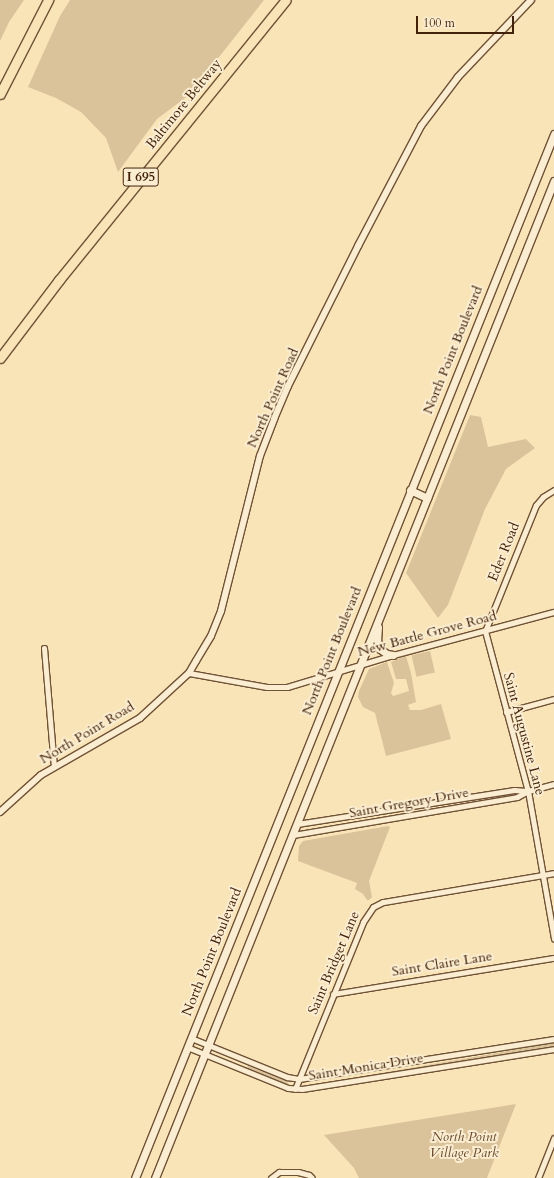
<!DOCTYPE html>
<style>
body{margin:0}
#map{position:relative;width:554px;height:1178px;overflow:hidden;background:#f9e4b8;font-family:Cardo,serif}
div>[style]{position:absolute}
.green>*{inset:0;background:#dac39a;transform-origin:0 0}
.roads{filter:drop-shadow(1px 0 #705236) drop-shadow(-1px 0 #705236) drop-shadow(0 1px #705236) drop-shadow(0 -1px #705236)}
.minor>*{height:5px;margin:-2.5px;padding:0 2.5px;transform-origin:2.5px;border-radius:2.5px;background:#fbedd1}
.tertiary>*{height:6px;margin:-3px;padding:0 3px;transform-origin:3px;border-radius:3px;background:#fbedd1}
.secondary>*{height:7px;margin:-3.5px;padding:0 3.5px;transform-origin:3.5px;border-radius:3.5px;background:#fbedd1}
.motorway>*{height:9px;margin:-4.5px;padding:0 4.5px;transform-origin:4.5px;border-radius:4.5px;background:#f9e4b8}
span{translate:-50% -50%;white-space:nowrap;text-align:center;line-height:1.15;-webkit-text-stroke:4px #fbedd1;paint-order:stroke}
.shield-label span{padding:1px 3px;background:#fbedd1;border:1px solid;border-radius:3px;-webkit-text-stroke-width:0}
.shield-label{font-size:13px;color:#42220a;font-weight:700}
.street-label{font-size:14px;color:#42220a}
.park-label{font-size:14px;color:#684a2e;font-style:italic}
.scale{position:absolute;left:416px;top:16px;width:98px;height:18px;box-sizing:border-box;border:2px solid #42220a;border-top:0;padding-left:5px;font-size:12px;line-height:14px;white-space:nowrap;color:#42220a;-webkit-text-stroke:3px #fbedd1;paint-order:stroke}
</style>
<div id="map">
<div class="green">
<div style="clip-path:polygon(0 0,24px 0,9px 22px,0 41px)"></div>
<div style="clip-path:polygon(70px 0,264px 0,189px 95px,157px 119px,118px 172px,106px 138px,81px 112px,56px 98px,28px 87px,60px 16px)"></div>
<div style="clip-path:polygon(470px 415px,481px 417px,488px 447px,526px 439px,535px 448px,506px 469px,485px 509px,448px 605px,438px 618px,406px 573px)"></div>
<div style="left:430px;top:651px;width:22px;height:19px;rotate:77deg"></div>
<div style="clip-path:polygon(406px 656px,411px 673px,416px 702px,408px 705px,410px 710px,421px 710px,441px 704px,451px 739px,386px 756px,375px 713px,363px 707px,358px 697px,359px 691px,369px 669px,387px 662px,394px 683px,391px 693px,393px 696px,409px 691px,406px 679px,396px 679px,391px 662px)"></div>
<div style="clip-path:polygon(388px 826px,390px 827px,369px 881px,372px 897px,369px 900px,367px 900px,363px 894px,355px 889px,357px 883px,298px 861px,299px 846px,303px 841px)"></div>
<div style="clip-path:polygon(554px 1043px,554px 1047px,308px 1087px,306px 1086px)"></div>
<div style="clip-path:polygon(248px 1066px,287px 1081px,288px 1084px,286px 1085px,246px 1069px)"></div>
<div style="clip-path:polygon(516px 1104px,487px 1178px,359px 1178px,354px 1168px,324px 1135px)"></div>
</div>
<div class="roads">
<div class="minor">
<div style="left:554px;top:490px;width:13px;rotate:148deg"></div>
<div style="left:543px;top:497px;width:11px;rotate:131deg"></div>
<div style="left:536px;top:505px;width:136px;rotate:112deg"></div>
<div style="left:485px;top:631px;width:166px;rotate:75deg"></div>
<div style="left:528px;top:791px;width:150px;rotate:80deg"></div>
<div style="left:44px;top:648px;width:118px;rotate:85.2deg"></div>
<div style="left:189px;top:673px;width:79px;rotate:10.2deg"></div>
<div style="left:267px;top:687px;width:20px"></div>
<div style="left:287px;top:687px;width:111px;rotate:-16.8deg"></div>
<div style="left:393px;top:655px;width:167px;rotate:-15deg"></div>
<div style="left:506px;top:712px;width:50px;rotate:-15.2deg"></div>
<div style="left:297px;top:824px;width:220px;rotate:-8.9deg"></div>
<div style="left:514px;top:790px;width:13px;rotate:4deg"></div>
<div style="left:293px;top:835px;width:227px;rotate:-9.6deg"></div>
<div style="left:517px;top:797px;width:13px;rotate:-29deg"></div>
<div style="left:528px;top:791px;width:27px;rotate:-15deg"></div>
<div style="left:333px;top:994px;width:224px;rotate:-9.3deg"></div>
<div style="left:191px;top:1038px;width:104px;rotate:22.1deg"></div>
<div style="left:287px;top:1077px;width:12px;rotate:9deg"></div>
<div style="left:299px;top:1079px;width:258px;rotate:-8.9deg"></div>
<div style="left:187px;top:1047px;width:109px;rotate:22.1deg"></div>
<div style="left:288px;top:1088px;width:14px;rotate:4deg"></div>
<div style="left:302px;top:1089px;width:255px;rotate:-9deg"></div>
<div style="left:295px;top:1089px;width:180px;rotate:-67.8deg"></div>
<div style="left:363px;top:922px;width:18px;rotate:-56deg"></div>
<div style="left:373px;top:907px;width:11px;rotate:-27deg"></div>
<div style="left:383px;top:902px;width:173px;rotate:-9.6deg"></div>
<div style="left:271px;top:1178px;width:10px;rotate:-37deg"></div>
<div style="left:279px;top:1172px;width:19px"></div>
<div style="left:298px;top:1172px;width:11px;rotate:15deg"></div>
<div style="left:309px;top:1175px;width:4px;rotate:45deg"></div>
<div style="left:538px;top:1178px;width:43px;rotate:-68.2deg"></div>
</div>
<div class="tertiary">
<div style="left:0;top:812px;width:55px;rotate:-42.1deg"></div>
<div style="left:41px;top:775px;width:114px;rotate:-29.9deg"></div>
<div style="left:140px;top:718px;width:67px;rotate:-42.6deg"></div>
<div style="left:189px;top:673px;width:14px;rotate:-60deg"></div>
<div style="left:196px;top:661px;width:29px;rotate:-59deg"></div>
<div style="left:211px;top:636px;width:27px;rotate:-68deg"></div>
<div style="left:221px;top:611px;width:160px;rotate:-75.9deg"></div>
<div style="left:260px;top:456px;width:40px;rotate:-69deg"></div>
<div style="left:274px;top:419px;width:36px;rotate:-67deg"></div>
<div style="left:288px;top:386px;width:157px;rotate:-63.4deg"></div>
<div style="left:358px;top:246px;width:136px;rotate:-62.3deg"></div>
<div style="left:421px;top:126px;width:61px;rotate:-52.9deg"></div>
<div style="left:458px;top:77px;width:106px;rotate:-46.5deg"></div>
</div>
<div class="secondary">
<div style="left:410px;top:490px;width:19px;rotate:25deg"></div>
<div style="left:378px;top:627px;width:13px;rotate:94deg"></div>
<div style="left:377px;top:640px;width:9px;rotate:72deg"></div>
<div style="left:380px;top:649px;width:9px;rotate:36deg"></div>
<div style="left:387px;top:654px;width:6px;rotate:9deg"></div>
<div style="left:135px;top:1178px;width:1125px;rotate:-68.13deg"></div>
<div style="left:155px;top:1178px;width:1074px;rotate:-68.19deg"></div>
</div>
<div class="motorway">
<div style="left:0;top:94px;width:106px;rotate:-62.9deg"></div>
<div style="left:0;top:358px;width:98px;rotate:-52.9deg"></div>
<div style="left:59px;top:280px;width:360px;rotate:-51deg"></div>
</div>
</div>
<div class="shield-label">
<span style="left:141px;top:177px">I 695</span>
</div>
<div class="street-label">
<span style="left:184px;top:104px;rotate:-51deg">Baltimore Beltway</span>
<span style="left:453px;top:350px;rotate:-68deg">North Point Boulevard</span>
<span style="left:273px;top:398px;rotate:-66deg">North Point Road</span>
<span style="left:504px;top:552px;rotate:-68deg">Eder Road</span>
<span style="left:427px;top:634px;rotate:-15deg">New Battle Grove Road</span>
<span style="left:332px;top:651px;rotate:-68deg">North Point Boulevard</span>
<span style="left:87px;top:733px;rotate:-31deg">North Point Road</span>
<span style="left:524px;top:734px;rotate:75deg">Saint Augustine Lane</span>
<span style="left:409px;top:803px;rotate:-10deg">Saint Gregory Drive</span>
<span style="left:212px;top:952px;rotate:-68deg">North Point Boulevard</span>
<span style="left:334px;top:963px;rotate:-67deg">Saint Bridget Lane</span>
<span style="left:442px;top:964px;rotate:-9deg">Saint Claire Lane</span>
<span style="left:366px;top:1067px;rotate:-9deg">Saint Monica Drive</span>
</div>
<div class="park-label">
<span style="left:464px;top:1145px">North Point<br>Village Park</span>
</div>
<div class="scale">100 m</div>
</div>
